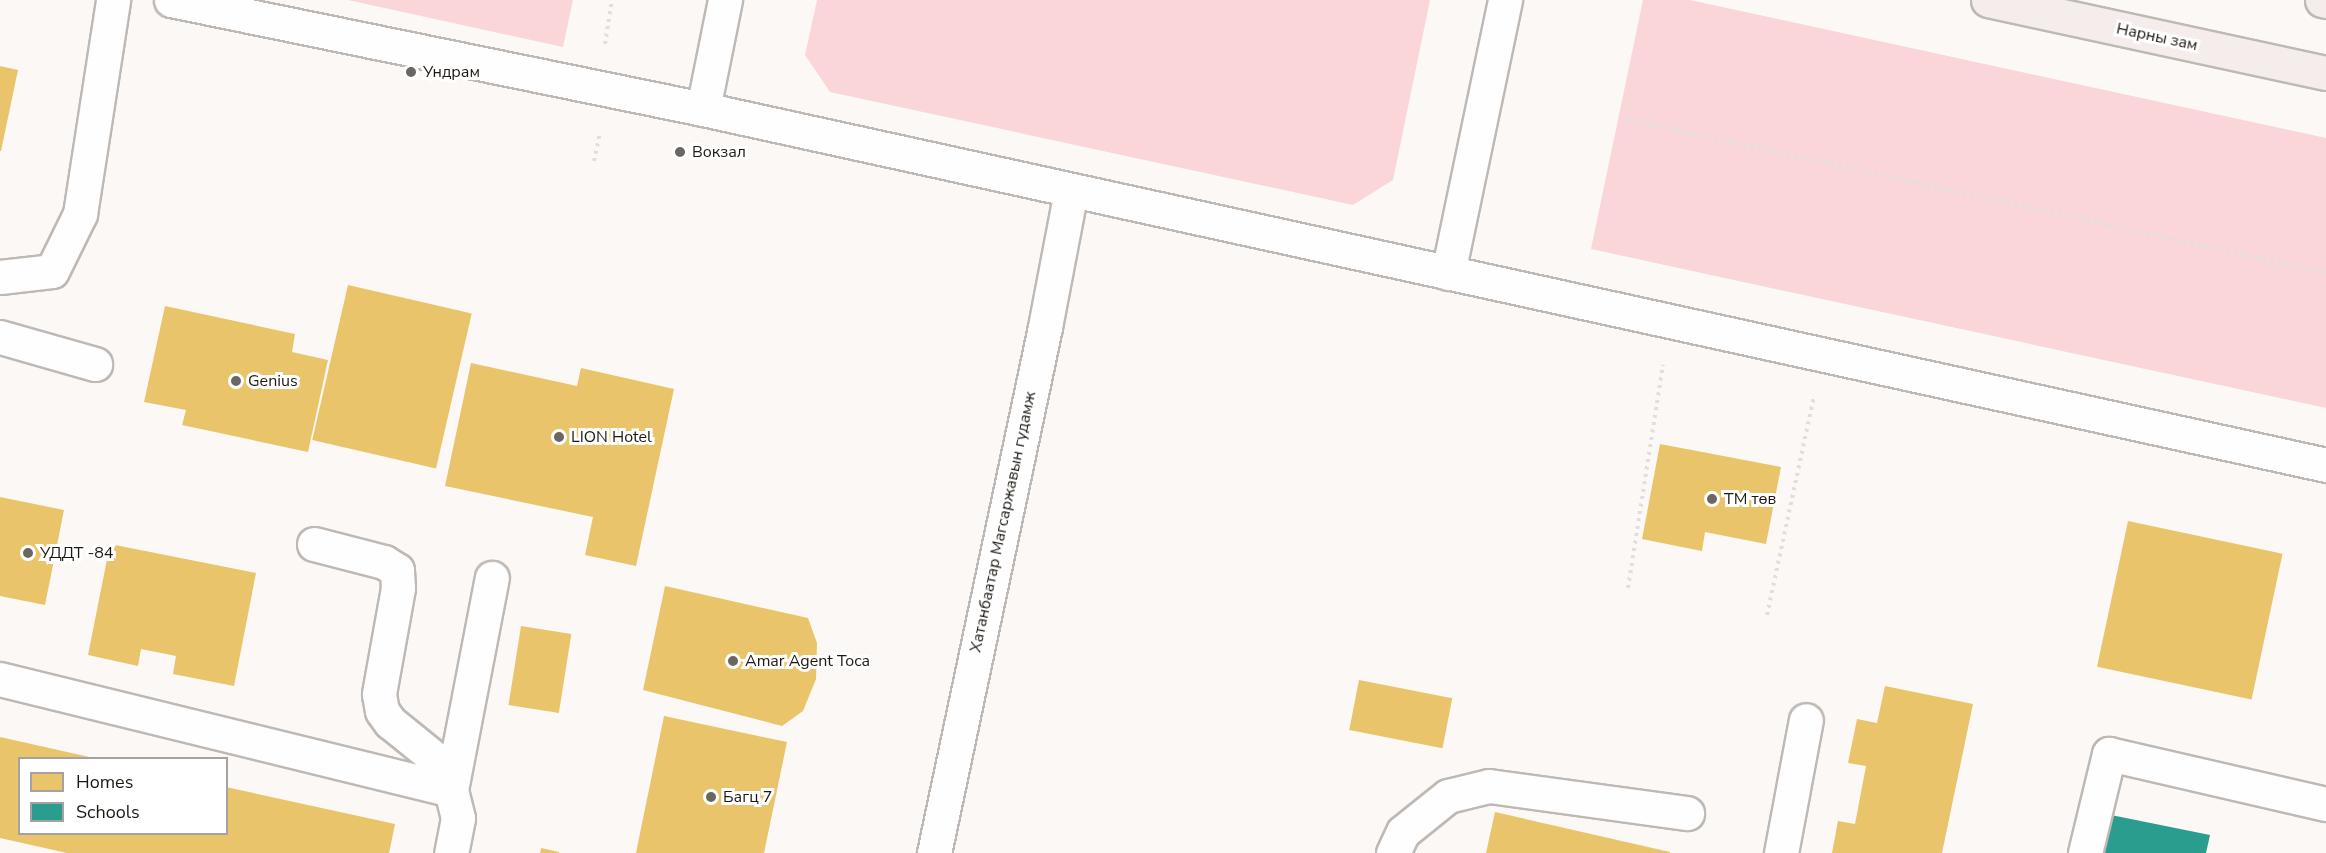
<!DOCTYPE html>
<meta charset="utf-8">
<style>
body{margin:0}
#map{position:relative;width:2326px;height:853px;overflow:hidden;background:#fcf8f5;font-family:"Nunito Sans",sans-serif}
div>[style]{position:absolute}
.green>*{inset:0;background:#fad6d8}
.homes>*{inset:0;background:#e9c46a;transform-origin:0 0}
.schools>*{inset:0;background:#2a9d8f}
.path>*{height:4px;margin-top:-2px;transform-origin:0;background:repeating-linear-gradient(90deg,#e1dfde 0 3px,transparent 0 7.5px)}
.roads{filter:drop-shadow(2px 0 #beb9b5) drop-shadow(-2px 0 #beb9b5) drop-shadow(0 2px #beb9b5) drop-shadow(0 -2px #beb9b5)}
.minor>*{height:33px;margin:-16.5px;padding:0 16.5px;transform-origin:16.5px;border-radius:16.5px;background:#fffefe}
.major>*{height:33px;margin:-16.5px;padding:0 16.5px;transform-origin:16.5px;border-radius:16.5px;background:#f5edeb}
.dots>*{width:16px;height:16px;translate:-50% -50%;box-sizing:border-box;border:3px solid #fff;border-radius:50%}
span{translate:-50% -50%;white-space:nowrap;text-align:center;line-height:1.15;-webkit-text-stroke:6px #fff;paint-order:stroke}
.street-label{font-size:16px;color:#1e1813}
.poi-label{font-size:16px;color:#1e1813}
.left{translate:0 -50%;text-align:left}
.legend{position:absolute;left:18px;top:757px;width:210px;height:78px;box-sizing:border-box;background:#fff;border:2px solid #a5a3a1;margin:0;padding:8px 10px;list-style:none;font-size:18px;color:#1e1813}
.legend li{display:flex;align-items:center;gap:12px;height:30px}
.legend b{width:30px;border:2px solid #a5a3a1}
</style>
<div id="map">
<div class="green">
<div style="clip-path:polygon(348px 0,573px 0,563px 47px)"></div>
<div style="clip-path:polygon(817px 0,1430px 0,1393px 180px,1353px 205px,830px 92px,805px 55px)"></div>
<div style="clip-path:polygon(1643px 0,1690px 0,2326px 138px,2326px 408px,1591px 249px)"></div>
</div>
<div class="homes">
<div style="clip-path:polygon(0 66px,18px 70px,1px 151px,0 151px)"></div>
<div style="left:348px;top:285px;width:127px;height:159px;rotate:13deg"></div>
<div style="clip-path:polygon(165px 306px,295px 334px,292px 352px,328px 360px,308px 452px,182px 425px,186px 410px,144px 402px)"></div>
<div style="clip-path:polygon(471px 363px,577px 386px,581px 368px,674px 389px,636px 566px,585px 555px,593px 517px,445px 486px)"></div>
<div style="clip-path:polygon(1660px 444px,1781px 467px,1766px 544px,1705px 532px,1702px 551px,1642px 539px)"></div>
<div style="clip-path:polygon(0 497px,64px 510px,45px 605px,0 596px)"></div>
<div style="left:2128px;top:521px;width:158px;height:149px;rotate:12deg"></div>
<div style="clip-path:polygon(110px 544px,256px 573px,234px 686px,173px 674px,176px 656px,141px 649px,138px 666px,88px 655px)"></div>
<div style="clip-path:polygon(665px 586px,808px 618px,817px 643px,816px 679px,803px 711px,782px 726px,643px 690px)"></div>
<div style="left:521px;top:626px;width:51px;height:80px;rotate:9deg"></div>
<div style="left:1359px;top:680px;width:95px;height:51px;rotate:11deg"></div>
<div style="clip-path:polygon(1885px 686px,1973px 704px,1942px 853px,1832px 853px,1838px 821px,1855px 824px,1866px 766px,1848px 763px,1857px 719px,1877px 723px)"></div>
<div style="clip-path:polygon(664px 716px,787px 742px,764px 853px,636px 853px)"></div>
<div style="clip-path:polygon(0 737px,94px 758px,20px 758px,20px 834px,226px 834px,226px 787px,395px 824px,389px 853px,67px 853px,0 838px)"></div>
<div style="clip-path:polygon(1495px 812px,1670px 852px,1670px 853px,1486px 853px)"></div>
<div style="clip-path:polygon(541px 848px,559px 852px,559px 853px,540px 853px)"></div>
</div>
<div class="schools">
<div style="clip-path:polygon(2111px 815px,2210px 835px,2206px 853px,2103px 853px)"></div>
</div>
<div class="path">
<div style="left:605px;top:44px;width:45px;rotate:-81deg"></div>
<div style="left:1626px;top:119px;width:717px;rotate:12.41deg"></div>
<div style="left:594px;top:161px;width:30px;rotate:-78deg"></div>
<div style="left:1628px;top:588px;width:226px;rotate:-81.1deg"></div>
<div style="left:1767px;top:615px;width:225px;rotate:-77.9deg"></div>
</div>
<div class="roads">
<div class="minor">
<div style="left:171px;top:0;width:543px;rotate:11.58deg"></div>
<div style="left:703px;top:109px;width:1662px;rotate:12.37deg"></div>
<div style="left:703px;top:109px;width:111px;rotate:-78.6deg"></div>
<div style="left:1448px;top:273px;width:279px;rotate:-78.2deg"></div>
<div style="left:0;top:277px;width:52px;rotate:-6.6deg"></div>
<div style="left:52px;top:271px;width:64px;rotate:-63.8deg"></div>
<div style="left:80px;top:214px;width:217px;rotate:-81.2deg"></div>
<div style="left:0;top:337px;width:99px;rotate:15.9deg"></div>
<div style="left:314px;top:544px;width:72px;rotate:14.4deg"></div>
<div style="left:384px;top:562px;width:15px;rotate:32deg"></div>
<div style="left:397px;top:570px;width:18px;rotate:87deg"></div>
<div style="left:398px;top:588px;width:108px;rotate:100.2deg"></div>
<div style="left:379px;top:694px;width:17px;rotate:80deg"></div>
<div style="left:382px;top:711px;width:14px;rotate:54deg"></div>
<div style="left:390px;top:722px;width:60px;rotate:39deg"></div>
<div style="left:437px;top:760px;width:33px;rotate:65deg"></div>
<div style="left:451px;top:790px;width:29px;rotate:76deg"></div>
<div style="left:458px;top:818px;width:36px;rotate:101deg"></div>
<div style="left:0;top:679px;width:464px;rotate:13.8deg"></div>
<div style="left:451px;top:790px;width:216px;rotate:-79.1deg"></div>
<div style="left:934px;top:853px;width:538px;rotate:-78.08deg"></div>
<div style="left:1045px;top:327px;width:138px;rotate:-79.2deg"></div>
<div style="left:1393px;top:853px;width:23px;rotate:-65deg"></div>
<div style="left:1403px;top:832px;width:58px;rotate:-38.7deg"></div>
<div style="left:1448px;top:796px;width:42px;rotate:-13.7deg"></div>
<div style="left:1489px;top:786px;width:200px;rotate:7.8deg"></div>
<div style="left:1781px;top:853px;width:135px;rotate:-79.4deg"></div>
<div style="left:2085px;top:853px;width:102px;rotate:-76.4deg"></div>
<div style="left:2109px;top:754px;width:223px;rotate:13deg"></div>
</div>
<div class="major">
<div style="left:1988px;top:0;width:346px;rotate:12.2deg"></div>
<div style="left:2322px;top:0;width:4px;rotate:14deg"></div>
</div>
</div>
<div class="dots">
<div style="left:411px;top:72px;background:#6c6662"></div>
<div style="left:680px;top:152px;background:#6c6662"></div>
<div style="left:236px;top:381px;background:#6c6662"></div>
<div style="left:559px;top:437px;background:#6c6662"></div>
<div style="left:1712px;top:499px;background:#6c6662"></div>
<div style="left:28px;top:553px;background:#6c6662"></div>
<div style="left:733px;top:661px;background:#6c6662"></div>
<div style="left:711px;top:797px;background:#6c6662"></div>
</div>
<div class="street-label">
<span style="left:2157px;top:37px;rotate:12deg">Нарны зам</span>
<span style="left:1003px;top:522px;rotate:-78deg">Хатанбаатар Магсаржавын гудамж</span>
</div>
<div class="poi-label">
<span class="left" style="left:423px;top:72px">Ундрам</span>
<span class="left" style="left:692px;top:152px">Вокзал</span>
<span class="left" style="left:248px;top:381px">Genius</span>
<span class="left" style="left:571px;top:437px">LION Hotel</span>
<span class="left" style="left:1724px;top:499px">TM төв</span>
<span class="left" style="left:40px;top:553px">УДДТ -84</span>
<span class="left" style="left:745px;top:661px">Amar Agent Toca</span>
<span class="left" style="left:723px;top:797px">Багц 7</span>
</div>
<ul class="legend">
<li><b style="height:16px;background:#e9c46a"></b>Homes</li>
<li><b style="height:16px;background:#2a9d8f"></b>Schools</li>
</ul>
</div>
